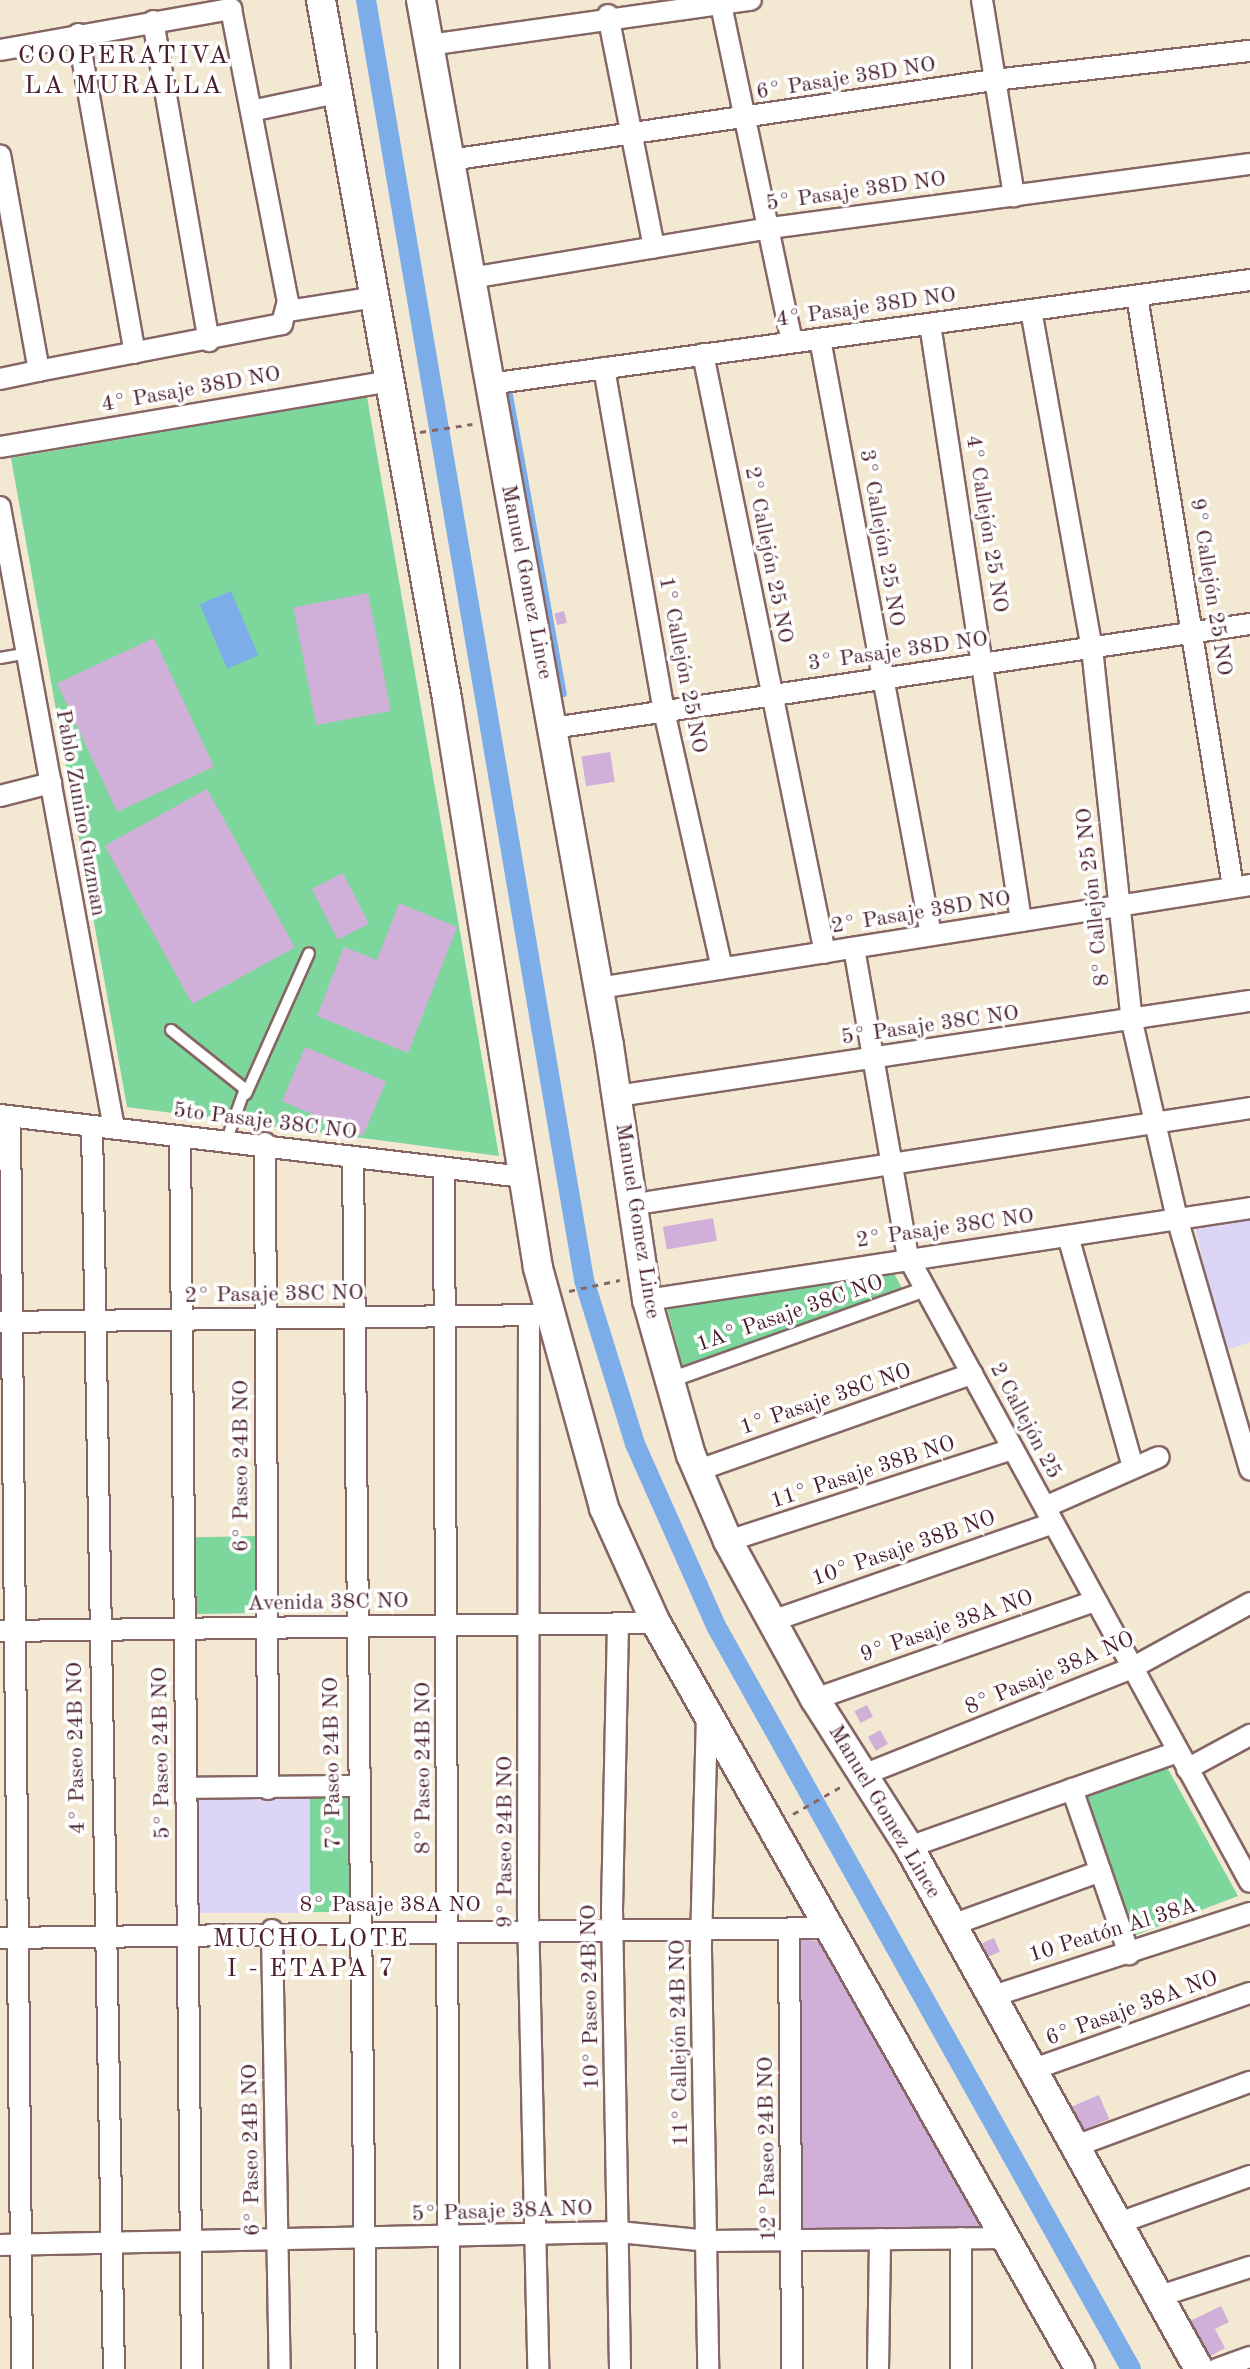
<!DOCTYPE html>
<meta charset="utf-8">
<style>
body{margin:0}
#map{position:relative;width:1250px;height:2369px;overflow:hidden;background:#f3e9d2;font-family:"Old Standard TT",serif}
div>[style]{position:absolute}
.built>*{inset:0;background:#dcd5f6;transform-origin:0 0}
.green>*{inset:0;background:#7dd69c;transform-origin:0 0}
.water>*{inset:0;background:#7dade8;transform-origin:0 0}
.stream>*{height:6px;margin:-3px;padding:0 3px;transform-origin:3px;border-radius:3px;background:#7dade8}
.canal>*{height:20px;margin:-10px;padding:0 10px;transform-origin:10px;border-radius:10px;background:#7dade8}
.building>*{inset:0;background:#d0b0d8;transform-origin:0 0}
.path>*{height:3px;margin-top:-1.5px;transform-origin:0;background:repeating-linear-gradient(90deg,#856665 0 6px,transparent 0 12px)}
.roads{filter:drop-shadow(2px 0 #856665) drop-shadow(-2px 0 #856665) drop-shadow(0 2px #856665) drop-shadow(0 -2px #856665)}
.service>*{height:10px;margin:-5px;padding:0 5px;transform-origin:5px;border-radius:5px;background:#fff}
.pedestrian>*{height:14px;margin:-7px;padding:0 7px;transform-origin:7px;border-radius:7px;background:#fff}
.minor>*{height:20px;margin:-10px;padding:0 10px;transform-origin:10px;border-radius:10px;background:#fff}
.secondary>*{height:28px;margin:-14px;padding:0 14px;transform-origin:14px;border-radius:14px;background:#fff}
span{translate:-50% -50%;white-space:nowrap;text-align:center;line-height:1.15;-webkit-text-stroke:7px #fff;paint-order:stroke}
.street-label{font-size:22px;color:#4a1f2b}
.quarter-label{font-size:26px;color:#4a1f2b;letter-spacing:2px}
</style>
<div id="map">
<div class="built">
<div style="clip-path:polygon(1250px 1218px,1250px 1342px,1224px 1351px,1195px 1227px)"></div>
<div style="left:198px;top:1793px;width:112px;height:120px"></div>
</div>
<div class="green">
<div style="clip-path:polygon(367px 397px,499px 1156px,127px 1107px,11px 458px)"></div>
<div style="clip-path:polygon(889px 1264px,903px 1290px,683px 1368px,666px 1304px)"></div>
<div style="left:260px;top:1536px;width:77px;height:65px;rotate:89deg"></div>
<div style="clip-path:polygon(1163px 1760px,1238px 1896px,1133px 1936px,1080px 1790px)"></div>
<div style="left:310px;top:1793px;width:40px;height:119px"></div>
</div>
<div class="water">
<div style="left:231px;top:591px;width:70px;height:34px;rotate:67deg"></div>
</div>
<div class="stream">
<div style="left:510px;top:395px;width:304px;rotate:79.8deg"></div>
</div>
<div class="canal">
<div style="left:366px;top:0;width:1298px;rotate:80.33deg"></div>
<div style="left:584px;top:1280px;width:172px;rotate:72.7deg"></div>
<div style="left:635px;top:1444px;width:199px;rotate:66deg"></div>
<div style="left:716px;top:1626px;width:851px;rotate:60.81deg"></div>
</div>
<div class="building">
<div style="left:368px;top:593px;width:120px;height:76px;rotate:79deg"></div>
<div style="left:564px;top:611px;width:12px;height:10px;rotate:76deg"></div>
<div style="left:154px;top:638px;width:142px;height:107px;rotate:65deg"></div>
<div style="left:610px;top:752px;width:30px;height:29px;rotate:81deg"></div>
<div style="left:207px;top:789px;width:181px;height:117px;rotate:61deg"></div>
<div style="left:343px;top:873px;width:57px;height:35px;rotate:63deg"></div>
<div style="clip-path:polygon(399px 903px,457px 927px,408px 1053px,317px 1016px,344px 947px,377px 960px)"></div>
<div style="left:305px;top:1047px;width:88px;height:59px;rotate:23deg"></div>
<div style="left:713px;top:1218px;width:23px;height:51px;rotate:80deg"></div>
<div style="left:867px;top:1705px;width:13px;height:14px;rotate:63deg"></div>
<div style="left:880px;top:1730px;width:16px;height:14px;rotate:60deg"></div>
<div style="left:994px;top:1938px;width:15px;height:17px;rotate:67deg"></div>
<div style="clip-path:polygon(795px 1939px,818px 1941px,994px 2232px,801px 2233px)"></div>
<div style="left:1099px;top:2095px;width:26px;height:30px;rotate:67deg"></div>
<div style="clip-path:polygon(1221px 2306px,1229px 2322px,1215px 2329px,1225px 2348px,1207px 2358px,1190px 2321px)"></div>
</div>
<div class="path">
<div style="left:420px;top:432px;width:53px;rotate:-8.7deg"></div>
<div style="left:569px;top:1291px;width:52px;rotate:-12.2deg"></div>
<div style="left:793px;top:1814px;width:56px;rotate:-29.7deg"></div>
</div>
<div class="roads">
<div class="service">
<div style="left:0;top:658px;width:27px;rotate:-10deg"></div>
<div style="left:171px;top:1030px;width:95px;rotate:38.6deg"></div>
<div style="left:245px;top:1089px;width:53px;rotate:109.8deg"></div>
<div style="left:246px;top:1094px;width:154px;rotate:-65.9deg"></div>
</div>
<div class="pedestrian">
<div style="left:670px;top:1380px;width:272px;rotate:-19.6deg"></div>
</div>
<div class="minor">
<div style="left:720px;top:0;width:349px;rotate:78.1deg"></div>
<div style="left:982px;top:0;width:199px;rotate:80.7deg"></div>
<div style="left:608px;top:15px;width:237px;rotate:78.8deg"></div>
<div style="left:153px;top:21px;width:325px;rotate:80.1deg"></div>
<div style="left:78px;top:34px;width:324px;rotate:79.9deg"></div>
<div style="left:429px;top:45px;width:325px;rotate:-8deg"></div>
<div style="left:0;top:50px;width:235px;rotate:-10.1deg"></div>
<div style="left:231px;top:9px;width:298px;rotate:79deg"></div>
<div style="left:288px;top:301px;width:24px;rotate:105deg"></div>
<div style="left:282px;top:324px;width:248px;rotate:169.1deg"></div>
<div style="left:39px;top:371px;width:219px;rotate:-100.2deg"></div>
<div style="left:256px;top:110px;width:83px;rotate:-11.9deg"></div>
<div style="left:450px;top:160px;width:550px;rotate:-8.37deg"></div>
<div style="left:994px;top:80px;width:258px;rotate:-6.5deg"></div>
<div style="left:471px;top:278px;width:303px;rotate:-9.5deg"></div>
<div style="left:770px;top:228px;width:484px;rotate:-7.6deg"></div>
<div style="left:1137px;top:296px;width:599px;rotate:80.77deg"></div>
<div style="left:1031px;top:310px;width:343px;rotate:79.8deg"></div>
<div style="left:1092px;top:648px;width:376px;rotate:83.9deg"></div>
<div style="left:1132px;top:1022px;width:201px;rotate:77.1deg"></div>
<div style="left:1177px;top:1218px;width:262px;rotate:73.8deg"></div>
<div style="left:288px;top:311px;width:88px;rotate:-9.1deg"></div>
<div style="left:930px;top:324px;width:604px;rotate:81.33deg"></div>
<div style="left:820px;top:339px;width:606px;rotate:79.45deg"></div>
<div style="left:703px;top:354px;width:611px;rotate:78.49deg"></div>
<div style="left:604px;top:368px;width:348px;rotate:80.1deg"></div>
<div style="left:664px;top:711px;width:264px;rotate:77.3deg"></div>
<div style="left:0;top:379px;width:40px;rotate:-12deg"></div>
<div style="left:489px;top:384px;width:768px;rotate:-7.78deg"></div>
<div style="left:0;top:447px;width:396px;rotate:-9.6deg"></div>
<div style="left:0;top:507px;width:631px;rotate:79.6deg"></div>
<div style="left:553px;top:728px;width:705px;rotate:-8.49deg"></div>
<div style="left:0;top:796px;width:53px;rotate:-14.3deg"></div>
<div style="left:854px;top:948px;width:314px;rotate:80.1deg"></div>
<div style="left:908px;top:1257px;width:712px;rotate:61.31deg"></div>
<div style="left:599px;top:988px;width:659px;rotate:-8.99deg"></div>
<div style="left:617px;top:1096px;width:640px;rotate:-8.54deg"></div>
<div style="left:0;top:1115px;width:527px;rotate:6.76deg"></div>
<div style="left:10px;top:1116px;width:1253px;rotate:89.45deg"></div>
<div style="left:92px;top:1126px;width:1243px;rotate:88.99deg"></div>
<div style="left:180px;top:1136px;width:1233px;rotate:89.44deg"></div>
<div style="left:265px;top:1143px;width:646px;rotate:89.73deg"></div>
<div style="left:353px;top:1157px;width:1212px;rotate:89.39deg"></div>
<div style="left:444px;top:1168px;width:1201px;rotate:89.76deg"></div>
<div style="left:649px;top:1202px;width:608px;rotate:-8.89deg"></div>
<div style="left:1068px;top:1236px;width:240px;rotate:74.3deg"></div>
<div style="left:647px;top:1300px;width:610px;rotate:-8.67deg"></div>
<div style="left:529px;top:1315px;width:598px;rotate:90.1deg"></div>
<div style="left:528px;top:1913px;width:456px;rotate:88.7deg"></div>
<div style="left:1px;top:1322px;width:540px;rotate:-0.74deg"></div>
<div style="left:696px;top:1471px;width:293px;rotate:-19.4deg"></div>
<div style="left:1045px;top:1507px;width:124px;rotate:-23.7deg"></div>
<div style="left:728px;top:1541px;width:299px;rotate:-17.9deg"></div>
<div style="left:772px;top:1621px;width:295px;rotate:-19.2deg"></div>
<div style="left:618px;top:1623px;width:287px;rotate:91.2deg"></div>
<div style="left:612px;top:1910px;width:459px;rotate:89deg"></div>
<div style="left:0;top:1631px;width:656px;rotate:-0.7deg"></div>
<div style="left:815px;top:1699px;width:297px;rotate:-19.3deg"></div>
<div style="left:707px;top:1715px;width:237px;rotate:91.5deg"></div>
<div style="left:701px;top:1952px;width:417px;rotate:89deg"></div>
<div style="left:1187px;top:1769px;width:72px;rotate:-28.4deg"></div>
<div style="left:863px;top:1775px;width:289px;rotate:-21.7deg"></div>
<div style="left:1132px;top:1668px;width:135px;rotate:-28.8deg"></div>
<div style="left:186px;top:1788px;width:171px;rotate:-0.7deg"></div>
<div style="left:1072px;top:1789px;width:175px;rotate:70.9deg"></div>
<div style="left:909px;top:1847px;width:284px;rotate:-19.5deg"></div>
<div style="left:952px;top:1925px;width:158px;rotate:-19.9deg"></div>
<div style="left:789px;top:1929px;width:440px;rotate:89.6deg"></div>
<div style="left:272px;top:1930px;width:439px;rotate:89deg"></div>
<div style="left:0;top:1938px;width:828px;rotate:-0.69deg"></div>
<div style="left:990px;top:1997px;width:273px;rotate:-17.9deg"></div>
<div style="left:1031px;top:2070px;width:232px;rotate:-19.4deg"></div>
<div style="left:1073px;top:2147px;width:189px;rotate:-20.2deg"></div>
<div style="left:1116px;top:2224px;width:142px;rotate:-19.7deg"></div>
<div style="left:0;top:2245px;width:619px;rotate:-1.2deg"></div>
<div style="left:619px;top:2232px;width:90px;rotate:5.7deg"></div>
<div style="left:709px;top:2241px;width:296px;rotate:-0.6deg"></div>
<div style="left:1157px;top:2297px;width:98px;rotate:-17.9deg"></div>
<div style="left:878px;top:2369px;width:130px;rotate:-89.1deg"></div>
<div style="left:961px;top:2369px;width:131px;rotate:-90deg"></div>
<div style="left:1217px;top:2369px;width:35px;rotate:-20deg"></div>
</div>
<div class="secondary">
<div style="left:321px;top:0;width:710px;rotate:79.78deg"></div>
<div style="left:447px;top:699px;width:576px;rotate:80.91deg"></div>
<div style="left:538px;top:1268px;width:249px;rotate:74.6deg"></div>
<div style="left:604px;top:1508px;width:126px;rotate:65.7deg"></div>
<div style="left:656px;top:1623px;width:858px;rotate:60.39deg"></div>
<div style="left:421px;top:0;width:1063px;rotate:79.81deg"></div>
<div style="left:609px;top:1046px;width:257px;rotate:81.5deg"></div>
<div style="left:647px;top:1300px;width:161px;rotate:74.2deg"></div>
<div style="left:691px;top:1455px;width:94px;rotate:66.7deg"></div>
<div style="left:728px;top:1541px;width:180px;rotate:61.2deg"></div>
<div style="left:815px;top:1699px;width:175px;rotate:57.6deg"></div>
<div style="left:909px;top:1847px;width:597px;rotate:60.95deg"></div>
</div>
</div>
<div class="street-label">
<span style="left:846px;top:79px;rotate:-9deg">6° Pasaje 38D NO</span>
<span style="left:856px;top:192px;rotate:-8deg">5° Pasaje 38D NO</span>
<span style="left:866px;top:308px;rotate:-8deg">4° Pasaje 38D NO</span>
<span style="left:191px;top:390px;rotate:-10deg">4° Pasaje 38D NO</span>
<span style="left:986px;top:524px;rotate:81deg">4° Callejón 25 NO</span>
<span style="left:881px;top:538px;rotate:80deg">3° Callejón 25 NO</span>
<span style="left:768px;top:555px;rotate:79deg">2° Callejón 25 NO</span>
<span style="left:526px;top:582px;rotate:79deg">Manuel Gomez Lince</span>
<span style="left:1210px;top:587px;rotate:81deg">9° Callejón 25 NO</span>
<span style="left:898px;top:652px;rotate:-8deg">3° Pasaje 38D NO</span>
<span style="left:682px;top:665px;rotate:79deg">1° Callejón 25 NO</span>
<span style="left:80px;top:813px;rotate:80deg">Pablo Zunino Guzman</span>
<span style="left:1094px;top:897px;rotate:-96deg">8° Callejón 25 NO</span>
<span style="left:921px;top:913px;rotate:-9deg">2° Pasaje 38D NO</span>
<span style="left:930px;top:1026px;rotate:-8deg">5° Pasaje 38C NO</span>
<span style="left:265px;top:1122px;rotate:7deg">5to Pasaje 38C NO</span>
<span style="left:637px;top:1221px;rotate:81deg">Manuel Gomez Lince</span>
<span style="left:945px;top:1229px;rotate:-8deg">2° Pasaje 38C NO</span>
<span style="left:274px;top:1295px;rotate:-1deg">2° Pasaje 38C NO</span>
<span style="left:790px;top:1314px;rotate:-19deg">1A° Pasaje 38C NO</span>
<span style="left:826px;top:1400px;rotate:-19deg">1° Pasaje 38C NO</span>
<span style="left:1025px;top:1421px;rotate:62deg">2 Callejón 25</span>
<span style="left:242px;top:1466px;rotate:-90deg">6° Paseo 24B NO</span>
<span style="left:863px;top:1473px;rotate:-18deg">11° Pasaje 38B NO</span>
<span style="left:904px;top:1549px;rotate:-19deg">10° Pasaje 38B NO</span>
<span style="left:328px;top:1603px;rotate:-1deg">Avenida 38C NO</span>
<span style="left:947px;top:1627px;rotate:-19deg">9° Pasaje 38A NO</span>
<span style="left:1050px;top:1674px;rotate:-23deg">8° Pasaje 38A NO</span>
<span style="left:77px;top:1748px;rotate:-91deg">4° Paseo 24B NO</span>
<span style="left:162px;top:1753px;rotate:-91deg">5° Paseo 24B NO</span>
<span style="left:333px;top:1763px;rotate:-91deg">7° Paseo 24B NO</span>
<span style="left:424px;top:1768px;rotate:-90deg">8° Paseo 24B NO</span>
<span style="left:884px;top:1812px;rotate:59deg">Manuel Gomez Lince</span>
<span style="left:506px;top:1842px;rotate:-90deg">9° Paseo 24B NO</span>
<span style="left:390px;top:1906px">8° Pasaje 38A NO</span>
<span style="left:1113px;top:1931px;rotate:-17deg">10 Peatón Al 38A</span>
<span style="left:591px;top:1997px;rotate:-91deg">10° Paseo 24B NO</span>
<span style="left:1132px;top:2009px;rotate:-20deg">6° Pasaje 38A NO</span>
<span style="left:680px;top:2043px;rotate:-91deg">11° Callejón 24B NO</span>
<span style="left:768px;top:2149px;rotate:-91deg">12° Paseo 24B NO</span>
<span style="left:252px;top:2150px;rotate:-91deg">6° Paseo 24B NO</span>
<span style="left:502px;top:2212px;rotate:-2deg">5° Pasaje 38A NO</span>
</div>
<div class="quarter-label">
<span style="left:124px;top:72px">COOPERATIVA<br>LA MURALLA</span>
<span style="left:311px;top:1955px">MUCHO LOTE<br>I - ETAPA 7</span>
</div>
</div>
